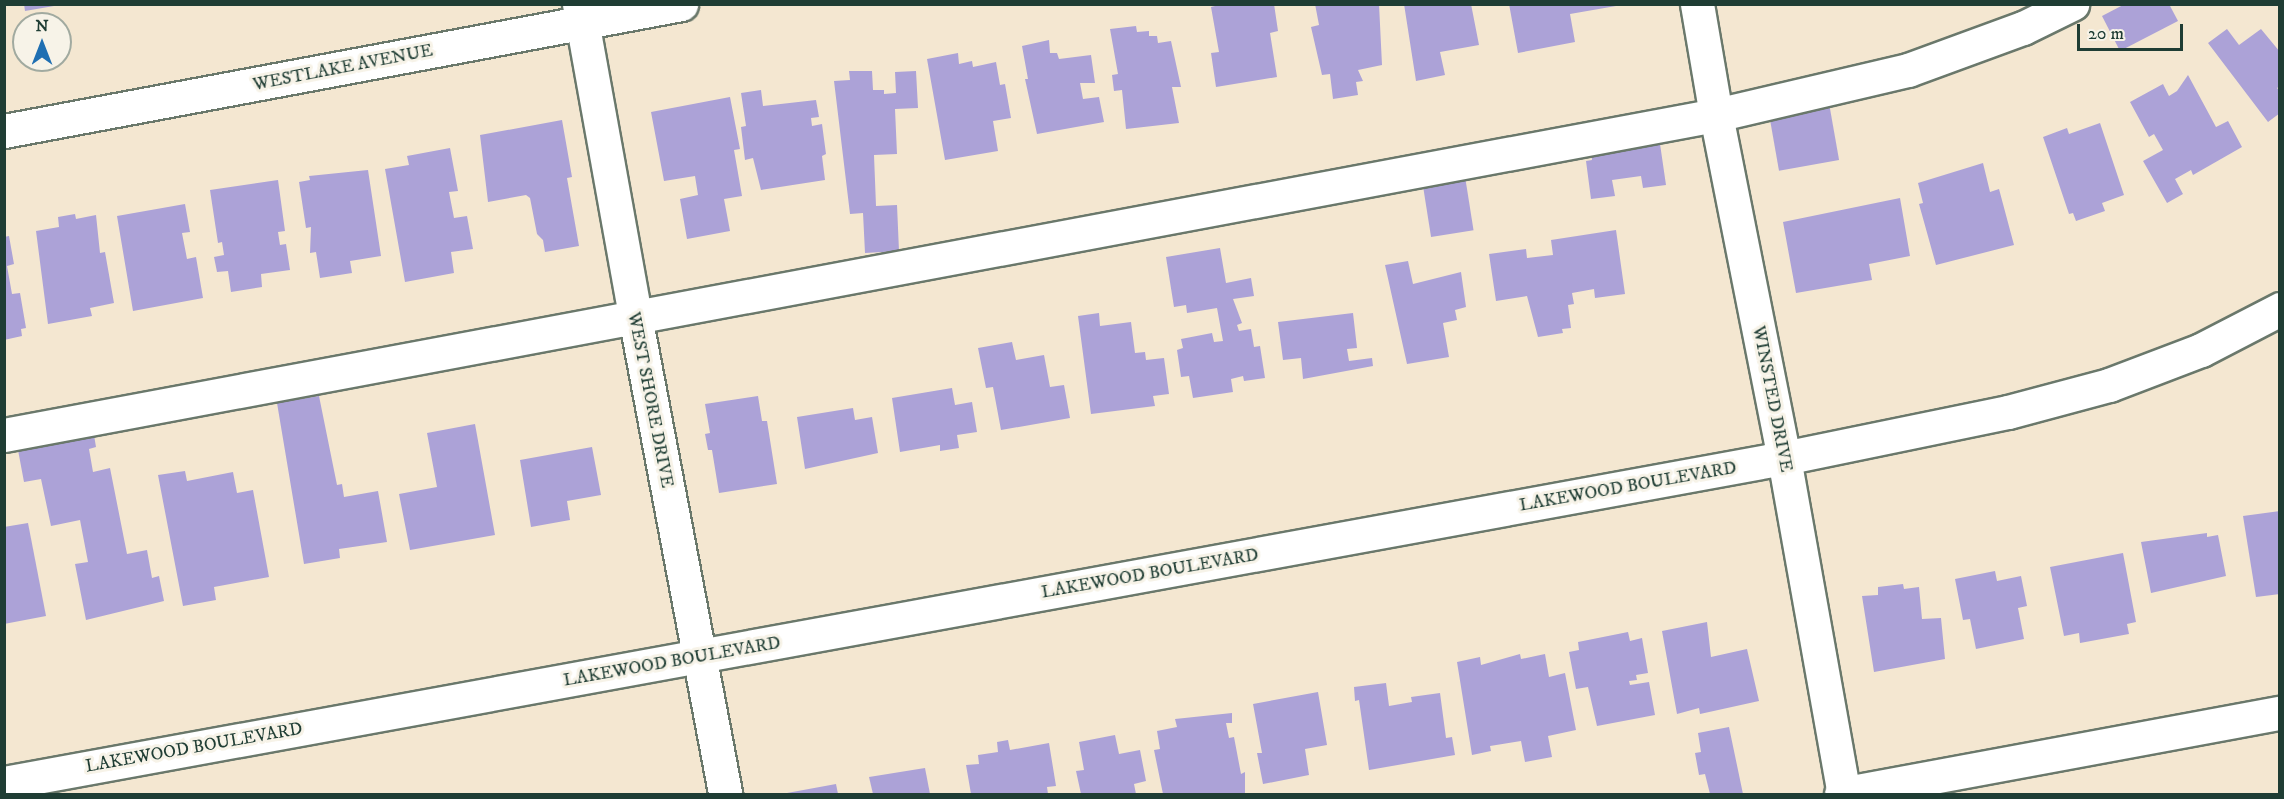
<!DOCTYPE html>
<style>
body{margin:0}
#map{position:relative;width:2284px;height:799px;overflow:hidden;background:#f4e7d1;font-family:"IM FELL DW Pica",serif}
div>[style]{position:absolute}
.building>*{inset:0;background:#aca2d7;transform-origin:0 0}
.roads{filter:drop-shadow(2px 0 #6a786b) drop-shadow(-2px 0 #6a786b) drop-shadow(0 2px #6a786b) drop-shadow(0 -2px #6a786b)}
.minor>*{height:33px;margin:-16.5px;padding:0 16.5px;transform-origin:16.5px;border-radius:16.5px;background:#fff}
span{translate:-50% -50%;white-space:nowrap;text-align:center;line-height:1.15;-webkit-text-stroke:6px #f7f3e8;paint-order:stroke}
.street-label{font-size:18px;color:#1f3d34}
.frame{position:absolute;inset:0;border:6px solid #1f3d34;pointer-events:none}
.north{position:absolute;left:12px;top:12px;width:60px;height:60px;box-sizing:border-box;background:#f7f3e8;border:2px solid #a1aaa0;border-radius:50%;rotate:0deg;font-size:16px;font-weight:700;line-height:24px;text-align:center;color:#1f3d34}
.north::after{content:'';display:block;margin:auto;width:21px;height:27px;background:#1f6fb2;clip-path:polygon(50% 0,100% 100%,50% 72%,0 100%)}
.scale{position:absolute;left:2077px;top:24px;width:106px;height:27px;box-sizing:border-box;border:3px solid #1f3d34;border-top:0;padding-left:8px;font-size:18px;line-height:21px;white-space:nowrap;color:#1f3d34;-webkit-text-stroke:4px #f7f3e8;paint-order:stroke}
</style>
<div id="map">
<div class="building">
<div style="clip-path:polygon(24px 4px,54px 4px,54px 6px,25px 11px)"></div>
<div style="clip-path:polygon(1223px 4px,1274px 4px,1278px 31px,1270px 33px,1277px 77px,1216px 87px,1211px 53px,1219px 52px,1211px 7px)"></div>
<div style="clip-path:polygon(1315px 4px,1379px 4px,1382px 65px,1358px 70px,1363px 81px,1356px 82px,1358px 95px,1333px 99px,1330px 74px,1322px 75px,1311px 27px,1319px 25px)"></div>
<div style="clip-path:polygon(1404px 4px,1471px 4px,1479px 45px,1440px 52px,1445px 75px,1416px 81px)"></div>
<div style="clip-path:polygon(1509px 4px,1616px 4px,1616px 6px,1570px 14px,1575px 42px,1518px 53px)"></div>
<div style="clip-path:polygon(2125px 4px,2169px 4px,2178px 21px,2120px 51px,2102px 16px)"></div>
<div style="clip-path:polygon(1136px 26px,1137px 32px,1149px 31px,1149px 36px,1157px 36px,1158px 43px,1171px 41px,1181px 87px,1172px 87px,1179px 123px,1126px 129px,1122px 90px,1114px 91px,1112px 75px,1118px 74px,1110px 29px)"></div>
<div style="clip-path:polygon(2227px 29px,2239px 45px,2261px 29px,2280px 52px,2280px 86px,2277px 88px,2280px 92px,2280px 113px,2268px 122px,2208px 43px)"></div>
<div style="clip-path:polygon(1049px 40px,1050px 53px,1057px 53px,1059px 59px,1091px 55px,1095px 83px,1080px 83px,1083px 99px,1099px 97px,1104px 122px,1037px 134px,1025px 79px,1028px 79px,1022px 46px)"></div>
<div style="clip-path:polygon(958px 53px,959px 64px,972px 61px,973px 67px,996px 62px,1000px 85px,1005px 84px,1011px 118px,993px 121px,998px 151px,945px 160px,927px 59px)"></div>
<div style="clip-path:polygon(849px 71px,872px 71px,873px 90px,884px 90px,884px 94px,896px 93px,895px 72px,916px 71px,918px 108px,895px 109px,897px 154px,874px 155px,876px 206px,897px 205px,899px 251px,865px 253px,863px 213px,850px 214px,834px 81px,850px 80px)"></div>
<div style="clip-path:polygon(2188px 75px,2216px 127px,2228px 121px,2242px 147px,2193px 175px,2191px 170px,2175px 179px,2183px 194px,2167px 203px,2143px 161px,2163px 150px,2154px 134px,2149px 137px,2130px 102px,2163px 84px,2169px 96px,2177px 91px)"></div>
<div style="clip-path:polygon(761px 90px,763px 106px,816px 100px,819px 117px,811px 118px,812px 126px,822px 124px,826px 154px,822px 156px,825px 180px,761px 190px,753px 158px,745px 160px,741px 127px,746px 126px,741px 93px)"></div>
<div style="clip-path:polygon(730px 97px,740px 149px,734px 150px,742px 196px,724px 199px,730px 231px,687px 239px,680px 199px,698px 195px,695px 176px,664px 181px,651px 112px)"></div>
<div style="left:1829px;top:103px;width:58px;height:61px;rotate:80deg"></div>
<div style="clip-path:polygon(562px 120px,572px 177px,567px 178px,579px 246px,545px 252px,543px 240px,537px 234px,530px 198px,526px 195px,488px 202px,480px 135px)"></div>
<div style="clip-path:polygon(2100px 123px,2124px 195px,2102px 203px,2105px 211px,2076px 221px,2073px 213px,2069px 214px,2043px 137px,2067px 128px,2069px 134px)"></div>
<div style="clip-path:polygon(1659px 137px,1666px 185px,1643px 188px,1641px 176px,1612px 180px,1615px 196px,1591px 199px,1586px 161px,1592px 160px,1591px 149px)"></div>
<div style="clip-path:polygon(450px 148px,458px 191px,449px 192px,454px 218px,467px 216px,473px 249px,451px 252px,454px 273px,405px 282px,385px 169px,409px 165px,407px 156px)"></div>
<div style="clip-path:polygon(1983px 163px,1990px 192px,1999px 189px,2014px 245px,1936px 265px,1919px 204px,1923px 203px,1918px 183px)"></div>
<div style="clip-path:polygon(368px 170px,381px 256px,350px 261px,352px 273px,320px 278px,316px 252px,310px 253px,311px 227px,306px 228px,299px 182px,310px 180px,309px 176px)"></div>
<div style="left:1464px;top:170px;width:61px;height:43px;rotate:81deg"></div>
<div style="clip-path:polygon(278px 180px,285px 231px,278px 232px,280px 245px,286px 244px,290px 270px,261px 274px,262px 287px,231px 292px,228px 271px,217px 272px,214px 257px,224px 255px,222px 242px,218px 243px,210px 190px)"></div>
<div style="clip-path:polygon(1900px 198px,1910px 256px,1869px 264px,1872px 280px,1796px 293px,1783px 222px)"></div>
<div style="clip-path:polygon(185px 204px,190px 232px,182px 233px,187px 259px,196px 257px,203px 298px,133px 311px,117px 216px)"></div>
<div style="clip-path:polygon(75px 214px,76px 219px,96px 215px,100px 253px,105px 252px,114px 303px,90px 308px,92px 316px,48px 324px,36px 231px,59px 227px,58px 217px)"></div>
<div style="clip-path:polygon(1616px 230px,1625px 294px,1595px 298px,1594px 289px,1572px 293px,1574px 304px,1568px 305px,1571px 328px,1562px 329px,1563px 333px,1538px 337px,1527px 296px,1496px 301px,1489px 254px,1526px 249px,1527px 258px,1553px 255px,1551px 240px)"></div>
<div style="clip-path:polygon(9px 236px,14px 264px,7px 266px,12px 294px,20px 293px,26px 328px,21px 329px,22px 336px,4px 340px,4px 237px)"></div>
<div style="clip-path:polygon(1220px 248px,1226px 283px,1251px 278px,1254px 296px,1233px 299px,1242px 323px,1237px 325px,1239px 331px,1251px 329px,1254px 347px,1260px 346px,1265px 378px,1244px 381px,1243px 376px,1231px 379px,1233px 392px,1193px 398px,1189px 376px,1181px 377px,1177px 350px,1183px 348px,1181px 339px,1212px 333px,1214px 342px,1223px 341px,1217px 308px,1187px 313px,1186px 305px,1174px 307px,1166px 257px)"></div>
<div style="clip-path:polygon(1408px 261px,1413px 284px,1461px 272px,1466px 307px,1455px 310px,1457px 320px,1443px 323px,1449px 357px,1407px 364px,1385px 265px)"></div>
<div style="clip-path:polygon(1099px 313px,1100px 326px,1131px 322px,1135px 353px,1145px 352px,1146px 360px,1164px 358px,1169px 394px,1153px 396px,1155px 406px,1091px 414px,1078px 316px)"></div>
<div style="clip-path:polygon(1353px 313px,1357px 348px,1347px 349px,1349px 361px,1372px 358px,1373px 366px,1303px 379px,1301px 358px,1283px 360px,1278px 322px)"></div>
<div style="clip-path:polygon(1012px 342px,1016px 360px,1044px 355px,1050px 387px,1064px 385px,1070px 418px,1001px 430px,993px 387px,986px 388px,978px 348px)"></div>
<div style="clip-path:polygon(952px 388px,955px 405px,972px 402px,977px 432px,957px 435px,959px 448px,940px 451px,940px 445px,900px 452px,892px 398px)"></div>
<div style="clip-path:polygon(319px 396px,337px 485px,342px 484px,344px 497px,378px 491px,387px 542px,339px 549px,340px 558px,304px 564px,277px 403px)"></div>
<div style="clip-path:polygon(758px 396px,762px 421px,767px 421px,777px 484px,719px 493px,712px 450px,708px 450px,705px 434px,710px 433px,705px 404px)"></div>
<div style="clip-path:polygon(853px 408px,855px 420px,872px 417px,878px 453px,805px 469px,797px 417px)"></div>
<div style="clip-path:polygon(475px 424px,495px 535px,410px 550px,399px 494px,437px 487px,427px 433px)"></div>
<div style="clip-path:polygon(94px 435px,96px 447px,89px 449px,93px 472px,110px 468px,127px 554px,147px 550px,152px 578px,159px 576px,164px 601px,86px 620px,75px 564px,88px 562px,80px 520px,51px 526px,41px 479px,24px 482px,18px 450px)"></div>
<div style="clip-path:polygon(592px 447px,601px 495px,567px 501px,570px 520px,531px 527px,520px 460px)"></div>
<div style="clip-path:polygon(185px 471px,187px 481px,233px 472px,237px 493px,253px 490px,269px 577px,214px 587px,216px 600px,183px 606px,158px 475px)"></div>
<div style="clip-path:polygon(2280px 511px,2280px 594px,2256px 597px,2243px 516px)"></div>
<div style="clip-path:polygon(28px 523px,46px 616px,4px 624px,4px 527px)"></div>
<div style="clip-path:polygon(2207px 533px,2207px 537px,2218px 535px,2226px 576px,2151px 593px,2141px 542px)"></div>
<div style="clip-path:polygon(2123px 553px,2136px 622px,2127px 624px,2129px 634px,2080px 643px,2079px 633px,2064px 636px,2050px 567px)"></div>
<div style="clip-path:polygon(1995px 571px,1997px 581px,2021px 576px,2027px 606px,2018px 608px,2024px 639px,1976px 649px,1970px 619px,1963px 620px,1955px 579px)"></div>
<div style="clip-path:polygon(1903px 584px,1904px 589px,1919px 587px,1922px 619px,1941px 618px,1945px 659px,1874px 672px,1862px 596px,1878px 595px,1878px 587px)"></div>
<div style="clip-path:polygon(1707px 622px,1711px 657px,1747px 649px,1759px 701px,1700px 714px,1699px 708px,1677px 714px,1662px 631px)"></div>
<div style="clip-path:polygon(1628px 632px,1630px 641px,1642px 638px,1648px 673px,1636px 675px,1637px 680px,1629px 681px,1630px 685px,1649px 682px,1655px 715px,1597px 726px,1588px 687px,1576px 689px,1569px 652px,1579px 650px,1578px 642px)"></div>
<div style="clip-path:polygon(1520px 654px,1521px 659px,1545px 654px,1549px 677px,1565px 673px,1576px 730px,1548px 736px,1552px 757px,1525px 762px,1521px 741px,1490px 746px,1491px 751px,1472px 755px,1457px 662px,1480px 657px,1481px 665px)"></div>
<div style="clip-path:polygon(1386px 683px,1389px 706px,1412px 702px,1411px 697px,1440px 693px,1446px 738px,1452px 737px,1455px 755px,1369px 770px,1359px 700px,1355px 701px,1354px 687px)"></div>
<div style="clip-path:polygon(1318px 692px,1327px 745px,1305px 749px,1309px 775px,1263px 784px,1257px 753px,1262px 753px,1253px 704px)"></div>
<div style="clip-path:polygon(1232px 713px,1232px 723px,1226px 723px,1229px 738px,1234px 737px,1241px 774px,1245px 772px,1245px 794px,1163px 794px,1154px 750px,1160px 749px,1157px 731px,1177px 727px,1175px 719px)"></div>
<div style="clip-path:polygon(1729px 727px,1743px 794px,1710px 794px,1705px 774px,1699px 775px,1695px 753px,1701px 752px,1698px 733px)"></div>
<div style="clip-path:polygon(1115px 735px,1119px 754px,1140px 750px,1146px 781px,1134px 784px,1136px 794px,1081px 794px,1076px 771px,1084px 770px,1079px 742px)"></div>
<div style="clip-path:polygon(1008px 740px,1010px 750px,1049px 743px,1056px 786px,1047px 787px,1048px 794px,971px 794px,966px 765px,979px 764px,978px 755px,998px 752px,997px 742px)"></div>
<div style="clip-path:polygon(925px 768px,930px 794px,873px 794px,869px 777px)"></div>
<div style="clip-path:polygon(836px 784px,838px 794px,787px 794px,787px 793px)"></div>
</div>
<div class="roads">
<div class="minor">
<div style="left:579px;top:4px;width:317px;rotate:79.8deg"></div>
<div style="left:635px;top:316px;width:486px;rotate:79.3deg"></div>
<div style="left:1697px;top:4px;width:113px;rotate:80.3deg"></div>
<div style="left:1716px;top:115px;width:350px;rotate:78.8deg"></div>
<div style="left:1784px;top:458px;width:341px;rotate:79.9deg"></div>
<div style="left:4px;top:131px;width:689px;rotate:-10.62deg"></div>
<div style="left:4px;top:435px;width:1742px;rotate:-10.59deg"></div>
<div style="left:1716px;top:115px;width:197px;rotate:-13.2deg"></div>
<div style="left:1908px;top:70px;width:122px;rotate:-20.1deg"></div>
<div style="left:2023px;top:28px;width:55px;rotate:-26.1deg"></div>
<div style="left:4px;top:783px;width:1809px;rotate:-10.35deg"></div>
<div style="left:1784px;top:458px;width:229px;rotate:-11.6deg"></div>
<div style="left:2008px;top:412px;width:105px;rotate:-15deg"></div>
<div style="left:2109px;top:385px;width:98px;rotate:-20.8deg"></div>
<div style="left:2201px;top:350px;width:89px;rotate:-27.4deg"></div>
<div style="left:1841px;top:794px;width:446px;rotate:-10.5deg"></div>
</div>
</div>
<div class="street-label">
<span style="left:343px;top:68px;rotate:-11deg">WESTLAKE AVENUE</span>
<span style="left:1772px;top:399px;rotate:79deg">WINSTED DRIVE</span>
<span style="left:650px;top:400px;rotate:79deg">WEST SHORE DRIVE</span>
<span style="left:1628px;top:487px;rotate:-10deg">LAKEWOOD BOULEVARD</span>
<span style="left:1150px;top:574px;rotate:-10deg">LAKEWOOD BOULEVARD</span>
<span style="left:672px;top:662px;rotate:-10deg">LAKEWOOD BOULEVARD</span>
<span style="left:194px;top:748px;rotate:-10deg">LAKEWOOD BOULEVARD</span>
</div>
<div class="frame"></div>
<div class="north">N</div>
<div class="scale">20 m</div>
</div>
